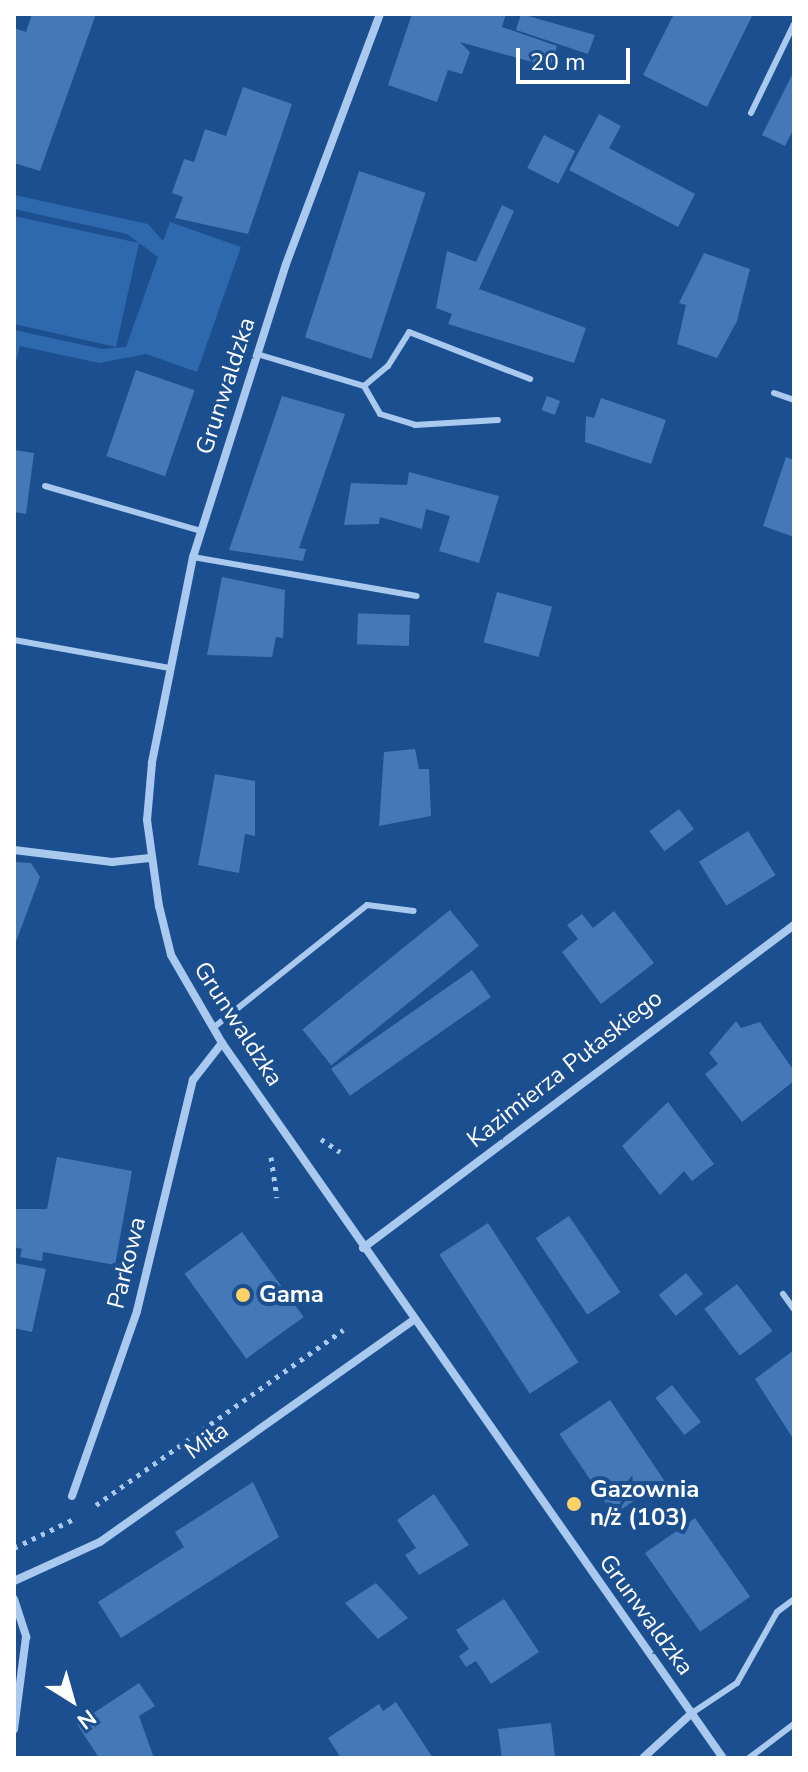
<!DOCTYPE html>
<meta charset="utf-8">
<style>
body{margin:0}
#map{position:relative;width:808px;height:1772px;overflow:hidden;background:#1b4f8f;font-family:"Nunito Sans",sans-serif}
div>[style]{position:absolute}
.green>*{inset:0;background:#2e69ad}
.building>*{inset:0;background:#4478b7;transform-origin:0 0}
.path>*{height:5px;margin-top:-2.5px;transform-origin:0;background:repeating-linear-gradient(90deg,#a9c9ee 0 4px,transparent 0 10px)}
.service>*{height:6px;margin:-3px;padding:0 3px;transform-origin:3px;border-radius:3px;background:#a9c9ee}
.minor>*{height:8px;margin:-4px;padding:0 4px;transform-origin:4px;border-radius:4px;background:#a9c9ee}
.dots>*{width:22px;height:22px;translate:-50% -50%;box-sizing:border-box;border:4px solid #1b4f8f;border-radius:50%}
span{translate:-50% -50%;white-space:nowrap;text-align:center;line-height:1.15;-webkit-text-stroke:8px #1b4f8f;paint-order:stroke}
.street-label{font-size:24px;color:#fff}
.poi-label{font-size:24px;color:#fff;font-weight:700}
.left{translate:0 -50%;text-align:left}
.frame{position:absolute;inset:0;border:16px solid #fff;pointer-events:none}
.north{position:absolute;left:32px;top:1660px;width:80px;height:80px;-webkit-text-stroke:6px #1b4f8f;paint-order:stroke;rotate:143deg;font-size:22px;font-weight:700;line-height:32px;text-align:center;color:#fff}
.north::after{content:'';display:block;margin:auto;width:28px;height:36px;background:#fff;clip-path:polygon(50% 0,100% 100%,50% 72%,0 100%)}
.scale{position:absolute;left:516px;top:48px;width:114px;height:36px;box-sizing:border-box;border:4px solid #fff;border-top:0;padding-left:10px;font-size:24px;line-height:28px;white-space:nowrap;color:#fff;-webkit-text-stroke:6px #1b4f8f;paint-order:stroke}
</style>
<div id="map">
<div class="green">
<div style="clip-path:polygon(14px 195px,148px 224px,163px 241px,170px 222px,241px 247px,197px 372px,146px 354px,99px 363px,20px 346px,14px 370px,14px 330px,102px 349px,126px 347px,158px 257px,127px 234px,14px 209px)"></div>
<div style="clip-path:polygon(14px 216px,139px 243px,116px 347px,14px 324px)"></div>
</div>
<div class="building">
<div style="clip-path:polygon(32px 14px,96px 14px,40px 171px,14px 163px,14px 28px,26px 32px)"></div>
<div style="clip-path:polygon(412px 14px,506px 14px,502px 27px,557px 46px,550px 67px,460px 42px,470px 52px,462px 74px,448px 70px,437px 102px,388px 85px)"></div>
<div style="clip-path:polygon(521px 14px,595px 35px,588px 54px,516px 30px)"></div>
<div style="clip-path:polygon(674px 14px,753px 14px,707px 107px,643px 75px)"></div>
<div style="clip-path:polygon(794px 71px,794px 128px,785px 146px,762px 135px)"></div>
<div style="clip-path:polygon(243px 87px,292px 104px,248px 234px,175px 218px,183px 197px,172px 193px,184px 159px,194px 162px,205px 129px,226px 136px)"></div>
<div style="clip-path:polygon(599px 114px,621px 126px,609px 148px,695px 194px,678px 227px,569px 170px)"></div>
<div style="left:544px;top:135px;width:35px;height:37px;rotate:27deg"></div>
<div style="left:359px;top:171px;width:70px;height:175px;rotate:18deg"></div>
<div style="clip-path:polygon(502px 205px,514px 211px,479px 289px,586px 328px,574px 363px,448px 324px,452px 314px,436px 308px,447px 251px,476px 262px)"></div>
<div style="clip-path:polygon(704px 253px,750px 269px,737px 321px,717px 358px,677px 344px,686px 305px,679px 303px)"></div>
<div style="left:136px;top:370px;width:62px;height:91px;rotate:19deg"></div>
<div style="clip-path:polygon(282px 396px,345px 414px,299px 548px,306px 549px,303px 561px,229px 550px)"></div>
<div style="left:547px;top:396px;width:14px;height:15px;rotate:21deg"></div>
<div style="clip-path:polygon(601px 398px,666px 420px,651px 464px,585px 442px,586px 416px,594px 418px)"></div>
<div style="clip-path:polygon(14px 450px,34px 453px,26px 514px,14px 512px)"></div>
<div style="clip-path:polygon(786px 457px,794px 460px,794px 537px,763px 526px)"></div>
<div style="clip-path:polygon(409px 472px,499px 496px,479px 563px,439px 551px,450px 516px,426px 509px,422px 529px,380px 517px,379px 524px,344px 525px,351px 483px,407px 485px)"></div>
<div style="clip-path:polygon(222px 577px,285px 590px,283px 638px,276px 637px,272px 657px,207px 655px)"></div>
<div style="left:497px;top:592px;width:57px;height:52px;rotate:15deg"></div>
<div style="left:410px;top:615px;width:31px;height:52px;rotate:92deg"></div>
<div style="clip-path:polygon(415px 749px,419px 769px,429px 769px,431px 816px,379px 826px,384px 752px)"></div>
<div style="clip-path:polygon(215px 774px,255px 781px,255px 836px,245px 834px,239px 873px,198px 865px)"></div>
<div style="left:679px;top:809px;width:25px;height:37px;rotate:53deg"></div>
<div style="left:748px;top:831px;width:52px;height:58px;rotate:58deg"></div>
<div style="clip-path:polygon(14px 862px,31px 863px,40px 877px,14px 947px)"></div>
<div style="left:450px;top:910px;width:46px;height:190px;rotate:51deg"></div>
<div style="clip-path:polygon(614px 911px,654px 963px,601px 1004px,562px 952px,578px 939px,567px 925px,582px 914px,593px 928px)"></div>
<div style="left:472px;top:970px;width:33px;height:172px;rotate:55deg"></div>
<div style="clip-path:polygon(736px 1021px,741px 1028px,760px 1022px,794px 1071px,794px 1081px,742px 1122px,705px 1074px,718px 1064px,709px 1053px)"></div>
<div style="clip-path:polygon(668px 1102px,714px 1164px,692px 1181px,684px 1171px,660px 1195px,622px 1146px)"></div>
<div style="clip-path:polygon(57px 1157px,132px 1171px,115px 1265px,43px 1252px,42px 1261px,20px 1257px,22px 1249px,14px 1247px,14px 1209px,47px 1209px)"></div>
<div style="left:569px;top:1216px;width:92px;height:40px;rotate:56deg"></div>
<div style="left:488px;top:1223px;width:166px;height:58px;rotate:57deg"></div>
<div style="left:242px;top:1232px;width:105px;height:71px;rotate:54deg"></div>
<div style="clip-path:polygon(14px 1263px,46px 1269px,32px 1332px,14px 1328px)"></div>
<div style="left:686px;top:1273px;width:27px;height:35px;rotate:51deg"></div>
<div style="left:737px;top:1284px;width:59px;height:41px;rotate:53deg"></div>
<div style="clip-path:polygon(794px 1350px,794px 1440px,755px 1379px)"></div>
<div style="left:672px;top:1385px;width:47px;height:21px;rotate:52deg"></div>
<div style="left:610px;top:1400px;width:97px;height:61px;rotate:56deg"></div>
<div style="clip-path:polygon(253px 1482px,279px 1537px,121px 1638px,98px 1602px,184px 1547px,175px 1532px)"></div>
<div style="clip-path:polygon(434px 1494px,469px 1545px,419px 1575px,405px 1555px,416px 1548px,397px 1520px)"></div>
<div style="left:695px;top:1518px;width:96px;height:61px;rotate:55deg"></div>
<div style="clip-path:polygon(376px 1583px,408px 1618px,378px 1639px,345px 1603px)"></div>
<div style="clip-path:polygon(504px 1599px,539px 1652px,491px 1684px,476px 1661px,466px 1667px,459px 1656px,469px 1649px,456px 1630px)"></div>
<div style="clip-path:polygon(139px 1683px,155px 1706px,139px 1716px,154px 1758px,99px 1758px,77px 1724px)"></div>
<div style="clip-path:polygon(396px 1702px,433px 1758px,341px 1758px,328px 1738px,379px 1704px,383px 1711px)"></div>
<div style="clip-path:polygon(551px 1723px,555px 1758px,502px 1758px,498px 1729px)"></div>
</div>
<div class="path">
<div style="left:321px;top:1139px;width:23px;rotate:34deg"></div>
<div style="left:271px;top:1157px;width:41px;rotate:81.7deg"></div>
<div style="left:96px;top:1505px;width:303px;rotate:-35.3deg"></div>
<div style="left:14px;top:1548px;width:67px;rotate:-25.8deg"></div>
</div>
<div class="service">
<div style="left:751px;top:113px;width:99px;rotate:-64.2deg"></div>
<div style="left:257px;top:354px;width:112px;rotate:16.7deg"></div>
<div style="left:364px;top:386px;width:31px;rotate:-40deg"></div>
<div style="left:388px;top:366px;width:40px;rotate:-58deg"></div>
<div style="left:409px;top:332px;width:130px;rotate:21.2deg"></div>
<div style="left:364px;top:386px;width:32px;rotate:60deg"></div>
<div style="left:380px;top:414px;width:37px;rotate:17deg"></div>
<div style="left:415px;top:425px;width:83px;rotate:-3.4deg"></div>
<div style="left:774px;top:393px;width:21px;rotate:19deg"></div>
<div style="left:45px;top:486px;width:162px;rotate:16.1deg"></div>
<div style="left:193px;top:557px;width:227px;rotate:9.9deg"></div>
<div style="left:14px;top:640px;width:158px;rotate:10.2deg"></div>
<div style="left:213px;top:1028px;width:197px;rotate:-38.6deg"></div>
<div style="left:367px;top:905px;width:47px;rotate:7.3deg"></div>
<div style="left:783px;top:1294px;width:19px;rotate:54deg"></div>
<div style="left:692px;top:1713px;width:54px;rotate:-33.7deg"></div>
<div style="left:737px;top:1683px;width:81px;rotate:-60.6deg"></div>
<div style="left:777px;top:1612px;width:21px;rotate:-37deg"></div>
<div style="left:749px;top:1758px;width:56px;rotate:-37.1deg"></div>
</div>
<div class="minor">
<div style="left:380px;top:14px;width:267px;rotate:110.6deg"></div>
<div style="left:286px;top:264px;width:307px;rotate:107.6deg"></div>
<div style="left:193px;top:557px;width:210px;rotate:101.3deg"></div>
<div style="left:152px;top:763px;width:57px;rotate:95deg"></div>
<div style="left:147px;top:820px;width:87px;rotate:82.1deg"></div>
<div style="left:159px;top:906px;width:50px;rotate:76.2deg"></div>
<div style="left:171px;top:955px;width:102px;rotate:59.9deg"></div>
<div style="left:222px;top:1043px;width:873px;rotate:54.98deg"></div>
<div style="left:14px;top:850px;width:99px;rotate:7deg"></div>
<div style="left:112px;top:862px;width:38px;rotate:-6deg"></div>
<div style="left:363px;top:1248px;width:539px;rotate:-36.85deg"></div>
<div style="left:72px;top:1496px;width:196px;rotate:-70.6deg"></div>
<div style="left:137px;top:1311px;width:238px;rotate:-76.4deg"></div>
<div style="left:193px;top:1080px;width:47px;rotate:-51.9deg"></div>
<div style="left:14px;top:1581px;width:94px;rotate:-24.4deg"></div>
<div style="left:100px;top:1542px;width:386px;rotate:-35.3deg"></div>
<div style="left:14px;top:1599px;width:40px;rotate:72deg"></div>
<div style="left:26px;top:1637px;width:93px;rotate:97.4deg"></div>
<div style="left:643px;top:1758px;width:67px;rotate:-42.6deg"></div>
</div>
<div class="dots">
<div style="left:243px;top:1295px;background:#ffd166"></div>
<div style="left:574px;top:1504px;background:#ffd166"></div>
</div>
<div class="street-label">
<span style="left:226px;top:386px;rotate:-72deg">Grunwaldzka</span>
<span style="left:238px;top:1024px;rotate:57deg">Grunwaldzka</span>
<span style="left:565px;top:1069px;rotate:-38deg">Kazimierza Pułaskiego</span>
<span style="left:127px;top:1263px;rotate:-76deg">Parkowa</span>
<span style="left:207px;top:1441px;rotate:-35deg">Miła</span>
<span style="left:646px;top:1615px;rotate:54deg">Grunwaldzka</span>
</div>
<div class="poi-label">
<span class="left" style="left:259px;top:1295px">Gama</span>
<span class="left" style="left:590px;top:1504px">Gazownia<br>n/ż (103)</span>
</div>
<div class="frame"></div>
<div class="north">N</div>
<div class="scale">20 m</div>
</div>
